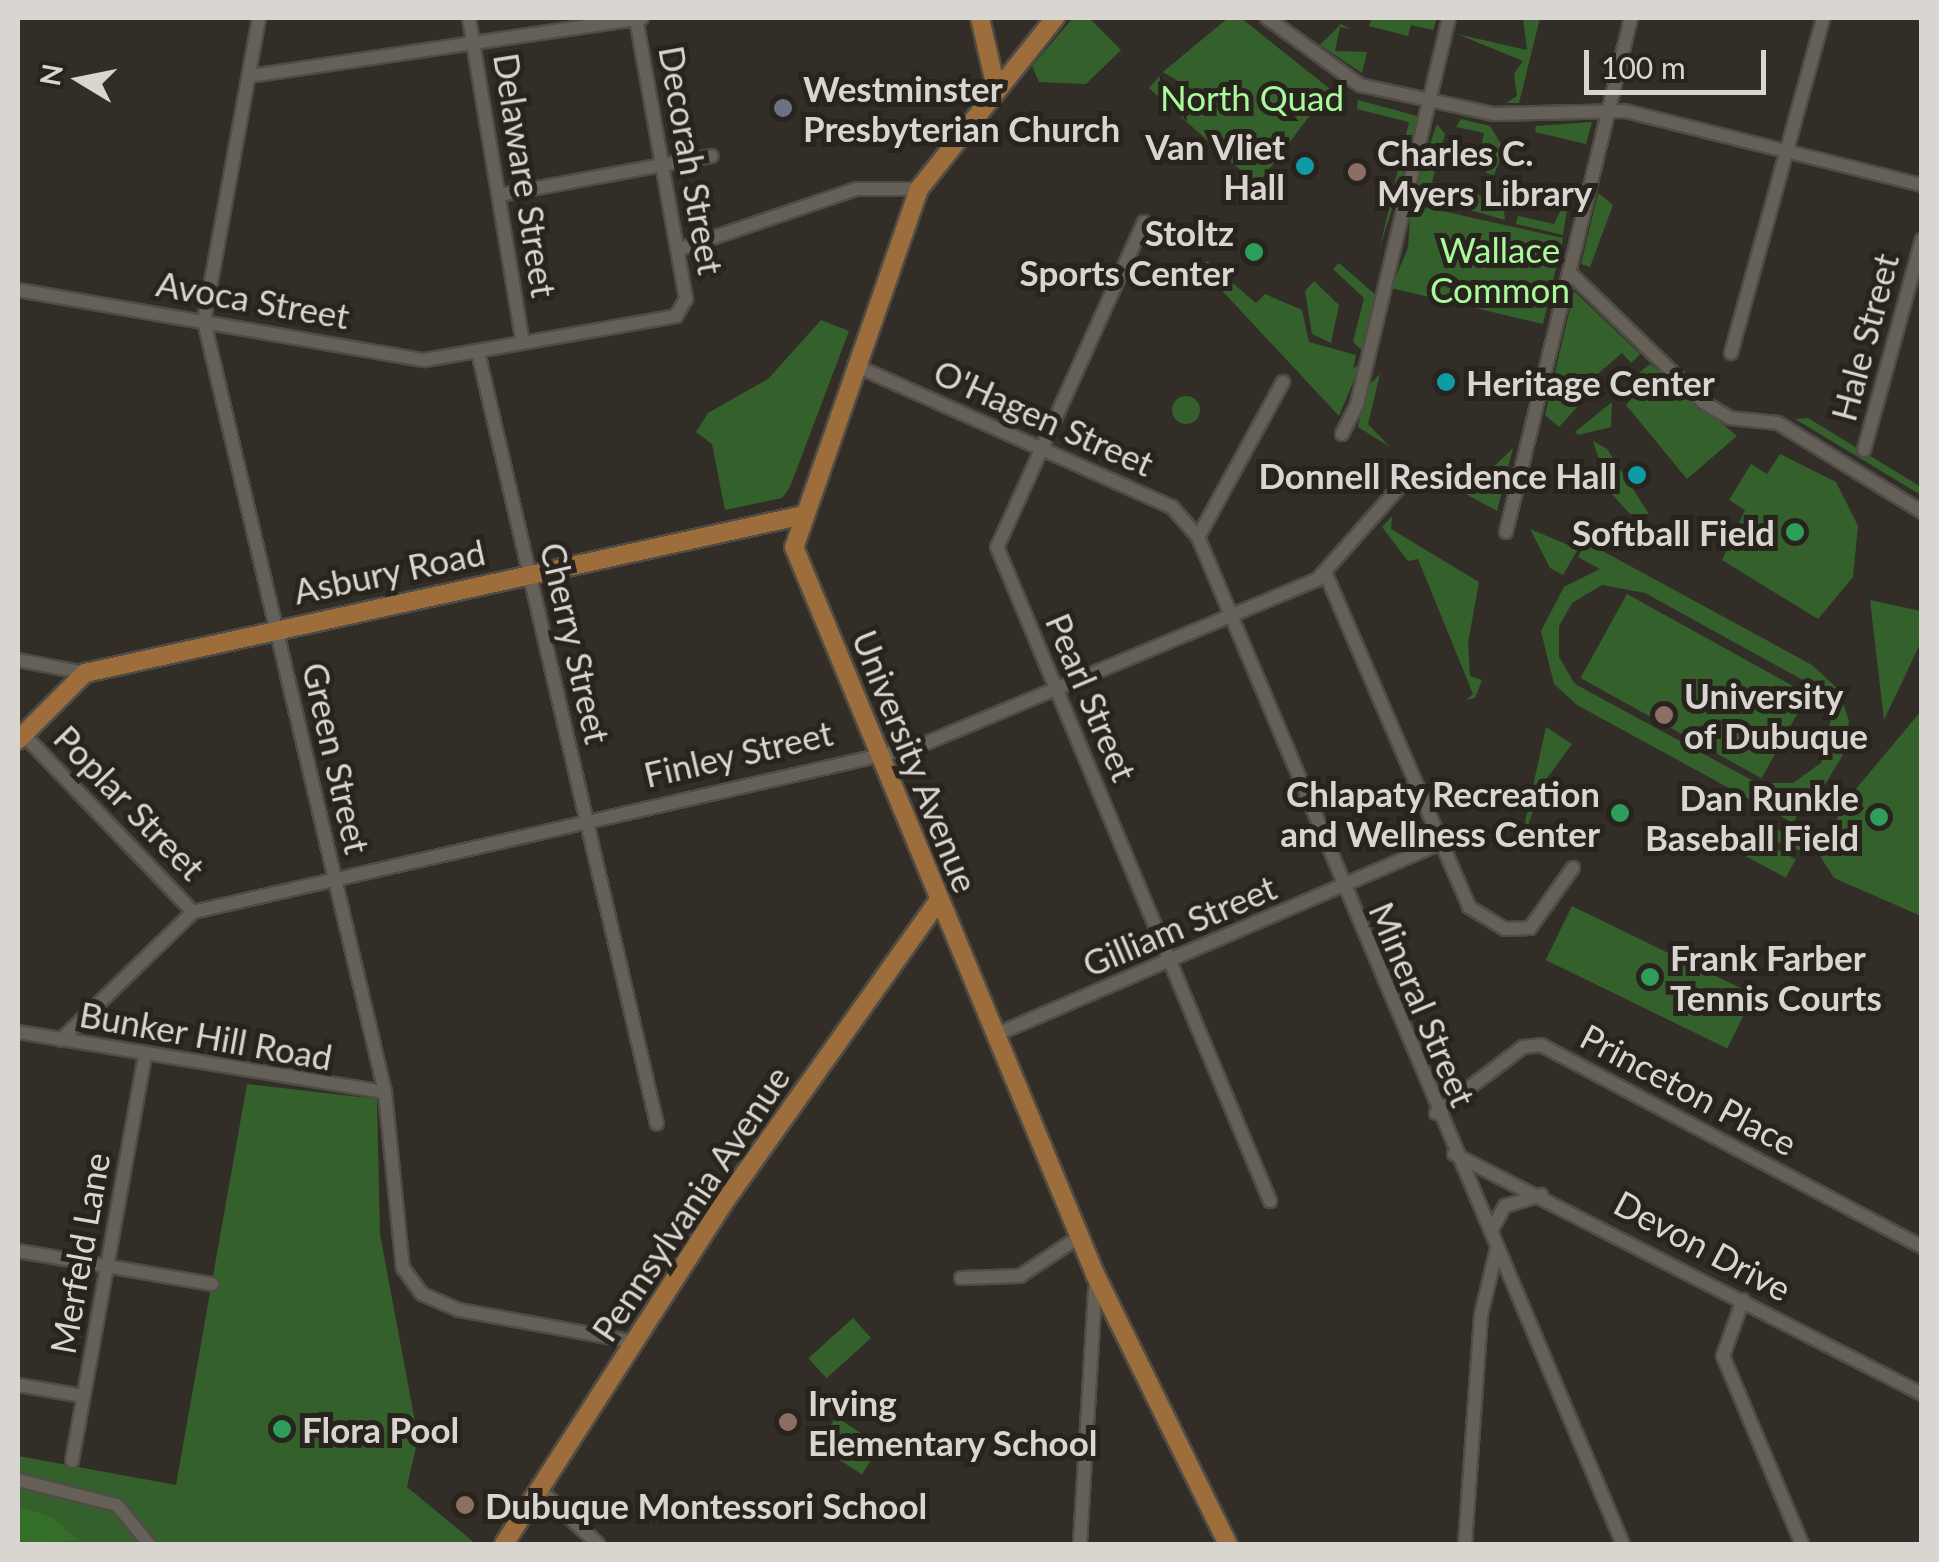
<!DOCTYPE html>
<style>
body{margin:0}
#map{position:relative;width:1939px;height:1562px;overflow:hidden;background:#322e27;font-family:Lato,sans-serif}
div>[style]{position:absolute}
.green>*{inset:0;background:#34602c;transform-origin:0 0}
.round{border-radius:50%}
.forest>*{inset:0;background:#346f29}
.roads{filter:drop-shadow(2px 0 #4f4c45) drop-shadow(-2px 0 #4f4c45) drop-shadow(0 2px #4f4c45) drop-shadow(0 -2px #4f4c45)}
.minor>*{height:12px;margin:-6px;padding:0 6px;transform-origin:6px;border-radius:6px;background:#656058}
.major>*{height:18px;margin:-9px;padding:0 9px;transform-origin:9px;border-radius:9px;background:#9d6e3b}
.dots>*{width:28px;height:28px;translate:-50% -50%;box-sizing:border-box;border:5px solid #28241d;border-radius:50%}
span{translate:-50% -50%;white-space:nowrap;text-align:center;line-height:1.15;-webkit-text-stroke:10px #28241d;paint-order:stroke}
.poi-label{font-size:35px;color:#d9d6d1;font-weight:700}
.left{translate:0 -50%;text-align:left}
.right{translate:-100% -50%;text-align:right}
.park-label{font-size:35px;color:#a8fa9a}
.street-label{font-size:35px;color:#d9d6d1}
.frame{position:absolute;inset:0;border:20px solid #d9d6d1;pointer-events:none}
.north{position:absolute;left:30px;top:30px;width:100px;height:100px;-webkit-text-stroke:8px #28241d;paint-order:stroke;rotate:280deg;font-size:28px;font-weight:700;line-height:40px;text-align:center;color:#d9d6d1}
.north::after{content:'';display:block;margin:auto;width:35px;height:45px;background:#d9d6d1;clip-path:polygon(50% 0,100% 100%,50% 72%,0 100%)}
.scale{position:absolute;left:1584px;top:50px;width:182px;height:45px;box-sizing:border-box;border:5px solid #d9d6d1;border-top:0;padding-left:12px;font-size:30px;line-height:35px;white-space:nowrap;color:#d9d6d1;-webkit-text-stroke:8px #28241d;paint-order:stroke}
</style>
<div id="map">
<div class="green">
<div style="clip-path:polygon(1073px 18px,1089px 18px,1121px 50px,1086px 84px,1039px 82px,1032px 66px)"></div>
<div style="clip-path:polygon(1228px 18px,1241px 18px,1330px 89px,1257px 185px,1149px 88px,1159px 77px,1187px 103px,1196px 92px,1163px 72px)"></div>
<div style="clip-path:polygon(1372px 18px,1437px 18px,1433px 30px,1411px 25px,1408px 36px,1369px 26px)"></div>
<div style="clip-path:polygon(1523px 18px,1540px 18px,1519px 103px,1506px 103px,1517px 96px,1514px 74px,1523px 61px,1457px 34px,1527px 50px)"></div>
<div style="clip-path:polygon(1341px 24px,1351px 29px,1340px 27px,1335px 51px,1367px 52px,1362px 73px,1320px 45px)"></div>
<div style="clip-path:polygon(1358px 100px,1421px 117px,1380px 247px,1409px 122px,1357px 109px)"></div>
<div style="clip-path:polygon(1461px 119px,1490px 126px,1504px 149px,1494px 175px,1486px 173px,1492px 147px,1482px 144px,1484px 133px,1456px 127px)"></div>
<div style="clip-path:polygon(1592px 122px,1586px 144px,1535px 132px,1536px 126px)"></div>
<div style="clip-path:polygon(1437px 124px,1445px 134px,1432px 182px,1452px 189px,1421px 202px,1415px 187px)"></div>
<div style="clip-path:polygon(1570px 191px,1563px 235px,1516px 224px,1518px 216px,1554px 224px)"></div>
<div style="clip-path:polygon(1466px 192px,1503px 201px,1505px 220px,1459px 207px)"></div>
<div style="clip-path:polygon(1598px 193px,1613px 205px,1590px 267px,1581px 264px)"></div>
<div style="clip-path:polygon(1411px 204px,1563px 238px,1543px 324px,1391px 288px,1408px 248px)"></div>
<div style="clip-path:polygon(1207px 261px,1256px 303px,1265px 294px,1302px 310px,1309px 342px,1356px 355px,1353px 369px,1362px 361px,1339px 416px,1201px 268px)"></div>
<div style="clip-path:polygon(1339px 263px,1377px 296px,1364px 352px,1353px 342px,1364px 298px,1333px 269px)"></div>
<div style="clip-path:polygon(1314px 281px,1339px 305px,1331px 343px,1312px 334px,1305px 291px)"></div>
<div style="clip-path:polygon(1574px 291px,1640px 354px,1631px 363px,1622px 353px,1593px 378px,1598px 384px,1559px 427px,1545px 415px)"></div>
<div style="clip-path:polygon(821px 320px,849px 331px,790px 487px,782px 498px,725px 510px,712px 444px,696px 432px,708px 413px,768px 379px)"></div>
<div style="clip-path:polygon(1650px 364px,1737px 436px,1687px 479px,1626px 405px,1646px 383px,1639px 373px)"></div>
<div style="clip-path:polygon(1380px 374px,1368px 424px,1390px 447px,1358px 427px,1367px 387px)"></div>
<div class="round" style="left:1172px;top:396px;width:28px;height:28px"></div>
<div style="clip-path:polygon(1612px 402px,1611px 427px,1578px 435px,1575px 432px)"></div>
<div style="clip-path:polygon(1808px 418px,1921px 487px,1921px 495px,1795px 419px)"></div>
<div style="clip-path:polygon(1593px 441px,1607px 449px,1649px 514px,1630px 514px,1609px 491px)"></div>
<div style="clip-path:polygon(1513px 448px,1497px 511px,1449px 485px,1479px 481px)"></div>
<div style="clip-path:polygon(1780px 454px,1836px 482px,1858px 526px,1853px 577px,1818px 619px,1722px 560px,1745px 510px,1729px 500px,1751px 464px,1767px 474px)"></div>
<div style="clip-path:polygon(1392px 516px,1391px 529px,1479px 582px,1468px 643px,1470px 676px,1482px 680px,1475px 698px,1466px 700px,1473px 694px,1418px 559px,1408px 561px,1382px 527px)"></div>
<div style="clip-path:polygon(1530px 529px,1578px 549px,1563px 575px,1550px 568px)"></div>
<div style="clip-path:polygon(evenodd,1586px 542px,1812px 665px,1838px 689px,1849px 721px,1844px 753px,1826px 783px,1791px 801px,1801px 808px,1793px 823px,1577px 705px,1554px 684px,1541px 631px,1564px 587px,1600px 569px,1578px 557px,1586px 542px,1602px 585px,1645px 593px,1810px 684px,1831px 719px,1821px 763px,1793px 783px,1757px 783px,1575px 684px,1559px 657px,1559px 626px,1572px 603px,1602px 585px)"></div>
<div style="left:1627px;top:594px;width:207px;height:96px;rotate:29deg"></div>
<div style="clip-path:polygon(1870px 600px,1921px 611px,1921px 642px,1884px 720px)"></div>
<div style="clip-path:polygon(1921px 711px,1921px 916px,1834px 878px,1820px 856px,1845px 802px)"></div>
<div style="clip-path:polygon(1546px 727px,1572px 744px,1542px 785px,1528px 825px,1542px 837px,1529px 829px,1525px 822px)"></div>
<div style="clip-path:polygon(1765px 822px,1800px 842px,1804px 852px,1758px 835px)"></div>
<div style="left:1756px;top:838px;width:45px;height:21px;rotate:28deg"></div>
<div style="left:1572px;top:906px;width:202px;height:60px;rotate:26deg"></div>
<div style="clip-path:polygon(247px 1084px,377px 1099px,380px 1234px,418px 1438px,407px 1487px,476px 1544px,18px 1544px,18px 1456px,176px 1485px)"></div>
<div style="left:853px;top:1318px;width:27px;height:60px;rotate:48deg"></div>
<div style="left:836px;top:1417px;width:53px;height:34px;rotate:33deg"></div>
</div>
<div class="forest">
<div style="clip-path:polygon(18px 1506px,53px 1518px,78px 1540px,18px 1544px)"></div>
</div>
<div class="roads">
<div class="minor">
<div style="left:259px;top:18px;width:308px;rotate:100.3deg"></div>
<div style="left:204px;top:321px;width:792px;rotate:76.79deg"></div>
<div style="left:385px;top:1092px;width:177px;rotate:84.2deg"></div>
<div style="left:403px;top:1268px;width:32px;rotate:54deg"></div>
<div style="left:422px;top:1294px;width:40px;rotate:23.4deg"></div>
<div style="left:459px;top:1310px;width:179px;rotate:10.3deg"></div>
<div style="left:469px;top:18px;width:329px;rotate:80.6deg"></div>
<div style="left:1267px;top:18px;width:115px;rotate:35.8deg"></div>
<div style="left:1360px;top:85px;width:136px;rotate:12.3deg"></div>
<div style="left:1493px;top:114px;width:132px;rotate:-1.3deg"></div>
<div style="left:1625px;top:111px;width:306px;rotate:14deg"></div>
<div style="left:250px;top:76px;width:396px;rotate:-8.4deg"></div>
<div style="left:499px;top:195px;width:216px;rotate:-10.4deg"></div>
<div style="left:1144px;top:222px;width:357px;rotate:114.3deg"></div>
<div style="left:997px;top:547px;width:709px;rotate:67.34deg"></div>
<div style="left:677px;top:250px;width:189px;rotate:-18.8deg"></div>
<div style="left:856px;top:189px;width:63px"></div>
<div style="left:1569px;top:272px;width:187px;rotate:44.1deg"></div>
<div style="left:1703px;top:402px;width:31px;rotate:31deg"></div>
<div style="left:1730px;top:418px;width:48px;rotate:5.9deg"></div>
<div style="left:1778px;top:423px;width:169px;rotate:31.7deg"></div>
<div style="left:18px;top:290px;width:413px;rotate:9.8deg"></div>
<div style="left:425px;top:360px;width:255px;rotate:-9.9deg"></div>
<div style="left:676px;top:316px;width:20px;rotate:-60deg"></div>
<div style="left:686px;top:299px;width:285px;rotate:-100.1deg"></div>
<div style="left:478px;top:352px;width:792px;rotate:76.95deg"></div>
<div style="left:1731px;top:353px;width:347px;rotate:-74.6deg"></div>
<div style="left:854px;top:365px;width:348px;rotate:24.1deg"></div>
<div style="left:1172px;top:507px;width:40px;rotate:49deg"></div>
<div style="left:1283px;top:382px;width:177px;rotate:118.7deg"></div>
<div style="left:1198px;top:537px;width:1093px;rotate:67.12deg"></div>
<div style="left:1342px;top:434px;width:34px;rotate:-63deg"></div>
<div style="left:1357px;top:404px;width:397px;rotate:-76.6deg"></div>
<div style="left:1864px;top:450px;width:218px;rotate:-74.6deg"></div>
<div style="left:1506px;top:532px;width:529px;rotate:-76.33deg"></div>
<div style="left:1325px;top:572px;width:365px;rotate:66.7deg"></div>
<div style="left:1469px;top:907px;width:42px;rotate:31.4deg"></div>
<div style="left:1505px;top:929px;width:25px;rotate:-2deg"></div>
<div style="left:1530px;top:928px;width:74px;rotate:-54.4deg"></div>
<div style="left:18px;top:660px;width:68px;rotate:11deg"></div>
<div style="left:23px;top:734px;width:246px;rotate:46.3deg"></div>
<div style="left:18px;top:1032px;width:372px;rotate:9.3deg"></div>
<div style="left:995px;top:1035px;width:482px;rotate:-23.3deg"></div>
<div style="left:61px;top:1040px;width:184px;rotate:-44.1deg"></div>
<div style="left:193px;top:912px;width:743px;rotate:-12.84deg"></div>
<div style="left:917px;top:747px;width:433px;rotate:-22.7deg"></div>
<div style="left:1317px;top:580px;width:140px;rotate:-48.5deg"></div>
<div style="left:1436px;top:1113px;width:109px;rotate:-37.2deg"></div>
<div style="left:1523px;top:1047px;width:18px;rotate:-6deg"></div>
<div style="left:1541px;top:1045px;width:431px;rotate:27.9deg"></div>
<div style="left:1454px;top:1154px;width:526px;rotate:27.15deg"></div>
<div style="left:1491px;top:1231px;width:29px;rotate:-61deg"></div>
<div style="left:1505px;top:1206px;width:38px;rotate:-17deg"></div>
<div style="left:18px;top:1251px;width:197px;rotate:9.7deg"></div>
<div style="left:961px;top:1278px;width:59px;rotate:-1.9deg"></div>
<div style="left:1020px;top:1276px;width:71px;rotate:-33.5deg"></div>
<div style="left:1743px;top:1300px;width:59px;rotate:109.7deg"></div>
<div style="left:1723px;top:1356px;width:204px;rotate:67.2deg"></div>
<div style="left:18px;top:1385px;width:66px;rotate:9.6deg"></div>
<div style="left:72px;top:1461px;width:413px;rotate:-79.8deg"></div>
<div style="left:18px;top:1480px;width:102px;rotate:14.2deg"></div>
<div style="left:117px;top:1505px;width:50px;rotate:50.6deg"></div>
<div style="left:539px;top:1489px;width:81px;rotate:43deg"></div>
<div style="left:1080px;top:1544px;width:266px;rotate:-86.6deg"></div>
<div style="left:1465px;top:1544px;width:230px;rotate:-86deg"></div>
<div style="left:1481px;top:1315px;width:65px;rotate:-76.6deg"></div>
</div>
<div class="major">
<div style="left:980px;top:18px;width:72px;rotate:77.1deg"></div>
<div style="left:1055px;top:18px;width:218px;rotate:128.5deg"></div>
<div style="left:919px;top:189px;width:379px;rotate:109.2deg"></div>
<div style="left:794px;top:547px;width:789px;rotate:67.5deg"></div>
<div style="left:1096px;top:1276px;width:299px;rotate:63.8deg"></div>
<div style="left:18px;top:740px;width:95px;rotate:-45deg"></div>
<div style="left:85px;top:673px;width:731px;rotate:-12.4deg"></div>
<div style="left:504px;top:1544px;width:404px;rotate:-57.2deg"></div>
<div style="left:723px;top:1204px;width:371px;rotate:-54.6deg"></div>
</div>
</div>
<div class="dots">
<div style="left:783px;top:108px;background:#6b7280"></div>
<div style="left:1305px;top:166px;background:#0f9aa8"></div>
<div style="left:1357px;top:172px;background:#8d6e63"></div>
<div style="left:1254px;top:252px;background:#2e9e5b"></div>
<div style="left:1446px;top:382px;background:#0f9aa8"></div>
<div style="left:1637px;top:475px;background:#0f9aa8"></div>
<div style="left:1795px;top:532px;background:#2e9e5b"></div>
<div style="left:1664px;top:715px;background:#8d6e63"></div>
<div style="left:1620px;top:813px;background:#2e9e5b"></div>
<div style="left:1879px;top:817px;background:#2e9e5b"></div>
<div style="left:1650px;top:977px;background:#2e9e5b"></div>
<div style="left:788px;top:1422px;background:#8d6e63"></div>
<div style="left:282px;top:1429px;background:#2e9e5b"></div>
<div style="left:465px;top:1505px;background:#8d6e63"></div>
</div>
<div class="poi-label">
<span class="left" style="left:803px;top:108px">Westminster<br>Presbyterian Church</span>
<span class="right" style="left:1285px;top:166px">Van Vliet<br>Hall</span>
<span class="left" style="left:1377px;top:172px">Charles C.<br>Myers Library</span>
<span class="right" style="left:1234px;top:252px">Stoltz<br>Sports Center</span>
<span class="left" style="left:1466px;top:382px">Heritage Center</span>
<span class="right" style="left:1617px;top:475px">Donnell Residence Hall</span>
<span class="right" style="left:1775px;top:532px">Softball Field</span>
<span class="left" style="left:1684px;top:715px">University<br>of Dubuque</span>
<span class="right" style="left:1600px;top:813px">Chlapaty Recreation<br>and Wellness Center</span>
<span class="right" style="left:1859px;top:817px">Dan Runkle<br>Baseball Field</span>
<span class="left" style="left:1670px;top:977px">Frank Farber<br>Tennis Courts</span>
<span class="left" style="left:808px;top:1422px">Irving<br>Elementary School</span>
<span class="left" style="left:302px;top:1429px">Flora Pool</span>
<span class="left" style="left:485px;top:1505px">Dubuque Montessori School</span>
</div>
<div class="park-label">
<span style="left:1252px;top:97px">North Quad</span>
<span style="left:1500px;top:269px">Wallace<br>Common</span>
</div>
<div class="street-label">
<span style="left:692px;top:160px;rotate:80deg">Decorah Street</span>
<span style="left:526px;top:175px;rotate:81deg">Delaware Street</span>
<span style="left:253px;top:299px;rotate:10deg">Avoca Street</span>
<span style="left:1864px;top:337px;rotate:-75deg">Hale Street</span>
<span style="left:1044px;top:417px;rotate:24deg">O'Hagen Street</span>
<span style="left:389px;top:571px;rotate:-12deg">Asbury Road</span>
<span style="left:576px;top:643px;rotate:77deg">Cherry Street</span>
<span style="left:1092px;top:697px;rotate:67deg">Pearl Street</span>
<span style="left:738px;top:753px;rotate:-13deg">Finley Street</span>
<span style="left:337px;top:758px;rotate:77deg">Green Street</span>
<span style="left:916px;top:761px;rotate:68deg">University Avenue</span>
<span style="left:130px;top:802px;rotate:46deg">Poplar Street</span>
<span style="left:1179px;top:925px;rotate:-23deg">Gilliam Street</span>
<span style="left:1423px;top:1004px;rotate:67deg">Mineral Street</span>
<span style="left:206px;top:1035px;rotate:10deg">Bunker Hill Road</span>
<span style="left:1689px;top:1089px;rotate:28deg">Princeton Place</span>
<span style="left:690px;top:1203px;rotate:-56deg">Pennsylvania Avenue</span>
<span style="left:1703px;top:1245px;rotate:28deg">Devon Drive</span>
<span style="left:79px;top:1253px;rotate:-80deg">Merfeld Lane</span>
</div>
<div class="frame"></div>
<div class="north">N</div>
<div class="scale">100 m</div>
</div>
